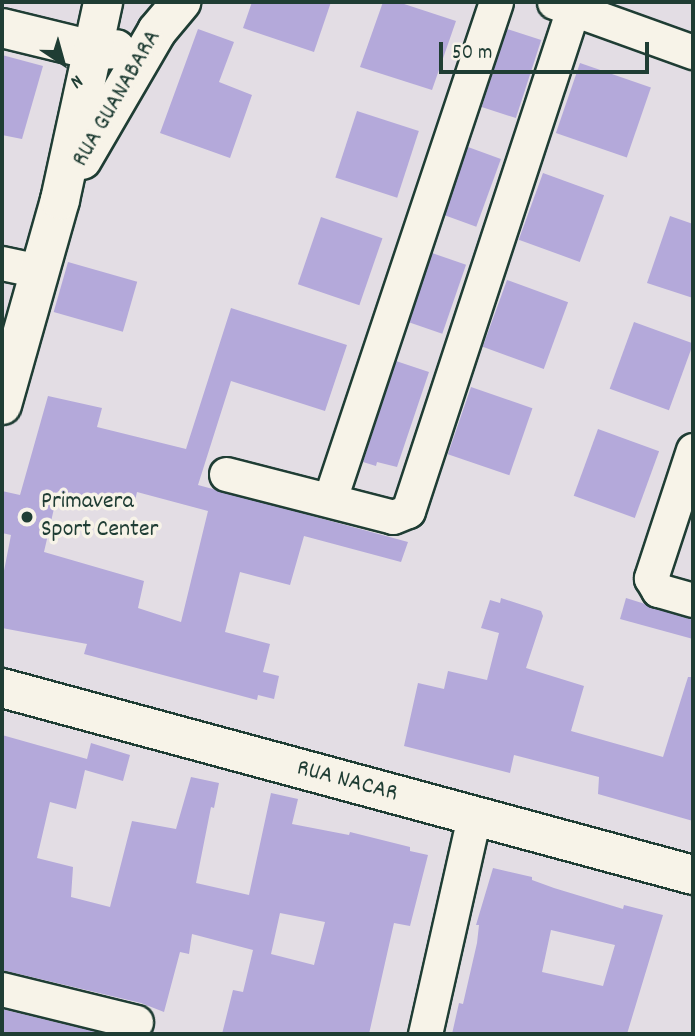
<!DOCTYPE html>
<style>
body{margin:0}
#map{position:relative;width:695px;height:1036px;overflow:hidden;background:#e3dde4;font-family:Dekko,sans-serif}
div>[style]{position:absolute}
.building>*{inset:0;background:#b4a9da;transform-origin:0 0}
.roads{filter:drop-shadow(2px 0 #1f3d34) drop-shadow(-2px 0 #1f3d34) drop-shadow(0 2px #1f3d34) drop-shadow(0 -2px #1f3d34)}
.street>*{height:33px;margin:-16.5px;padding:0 16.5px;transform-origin:16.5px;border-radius:16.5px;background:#f7f3e8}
.secondary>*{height:38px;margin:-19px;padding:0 19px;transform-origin:19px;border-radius:19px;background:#f7f3e8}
.dots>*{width:19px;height:19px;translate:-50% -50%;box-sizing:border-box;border:4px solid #f7f3e8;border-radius:50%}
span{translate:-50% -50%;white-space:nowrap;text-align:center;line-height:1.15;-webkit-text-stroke:7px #f7f3e8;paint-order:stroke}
.street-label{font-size:24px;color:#1f3d34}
.poi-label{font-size:24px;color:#1f3d34}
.left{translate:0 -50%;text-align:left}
.frame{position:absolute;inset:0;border:4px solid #1f3d34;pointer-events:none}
.north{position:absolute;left:28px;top:28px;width:70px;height:70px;-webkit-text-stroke:5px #f7f3e8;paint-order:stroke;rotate:144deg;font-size:19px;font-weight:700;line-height:28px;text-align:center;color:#1f3d34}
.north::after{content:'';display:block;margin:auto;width:24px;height:32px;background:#1f3d34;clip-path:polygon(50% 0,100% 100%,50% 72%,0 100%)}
.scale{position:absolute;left:439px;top:42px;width:210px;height:32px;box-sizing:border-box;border:4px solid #1f3d34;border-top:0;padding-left:9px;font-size:21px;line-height:24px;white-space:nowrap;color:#1f3d34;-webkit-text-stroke:5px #f7f3e8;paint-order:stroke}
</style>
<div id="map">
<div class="building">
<div style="clip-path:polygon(252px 2px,331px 2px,314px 52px,243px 28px)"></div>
<div style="clip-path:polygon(383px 2px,398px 2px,456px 21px,432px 90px,360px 67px)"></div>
<div style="clip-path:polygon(198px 29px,234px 42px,219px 82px,252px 95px,230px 158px,160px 133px)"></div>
<div style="left:507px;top:29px;width:36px;height:82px;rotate:18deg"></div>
<div style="clip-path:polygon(2px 55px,43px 66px,22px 139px,2px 135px)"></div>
<div style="left:580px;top:63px;width:75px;height:74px;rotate:19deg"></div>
<div style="left:357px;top:111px;width:65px;height:70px;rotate:18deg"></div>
<div style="left:468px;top:147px;width:35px;height:72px;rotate:20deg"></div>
<div style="left:543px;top:173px;width:65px;height:71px;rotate:20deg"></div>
<div style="clip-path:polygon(670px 216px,693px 224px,693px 298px,647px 283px)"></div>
<div style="left:321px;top:217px;width:65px;height:71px;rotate:19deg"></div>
<div style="left:432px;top:253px;width:36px;height:73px;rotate:19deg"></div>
<div style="left:68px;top:262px;width:72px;height:52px;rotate:16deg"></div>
<div style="left:507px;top:280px;width:65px;height:71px;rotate:20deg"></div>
<div style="clip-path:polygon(evenodd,231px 308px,347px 345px,325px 411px,231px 381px,198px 485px,408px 542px,401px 562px,304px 536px,290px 585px,240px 572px,225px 632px,270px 644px,263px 672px,279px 676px,274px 699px,258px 695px,257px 700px,84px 654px,87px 644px,2px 628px,2px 581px,11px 535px,2px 533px,2px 491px,20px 495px,48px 396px,102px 408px,97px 427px,186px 449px,231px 308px,58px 491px,133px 509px,137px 492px,208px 511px,181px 622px,138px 608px,144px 581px,44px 552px,58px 491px)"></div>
<div style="left:634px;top:322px;width:63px;height:71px;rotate:20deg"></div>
<div style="clip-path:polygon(396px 361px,429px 372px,397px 467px,377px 462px,376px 466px,363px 462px)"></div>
<div style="left:471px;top:387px;width:65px;height:71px;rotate:19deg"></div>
<div style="left:598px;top:429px;width:65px;height:71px;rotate:20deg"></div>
<div style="clip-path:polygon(501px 598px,541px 611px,543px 616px,526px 668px,584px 686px,571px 731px,663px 757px,688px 677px,693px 677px,693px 821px,598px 794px,599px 777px,514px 755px,510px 773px,404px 746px,418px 683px,444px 689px,448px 671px,487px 680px,499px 633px,481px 628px,490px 600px,500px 603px)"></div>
<div style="clip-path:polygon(626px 598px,693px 619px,693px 639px,620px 619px)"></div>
<div style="clip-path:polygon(evenodd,2px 735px,87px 759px,91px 743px,130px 755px,123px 781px,85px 770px,76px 809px,50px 802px,37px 858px,73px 867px,71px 897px,110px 907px,132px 821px,176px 829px,191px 777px,219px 783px,214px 808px,211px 807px,196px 883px,249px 895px,271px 793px,298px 799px,292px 824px,349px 835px,350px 832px,410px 847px,410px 851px,428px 855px,410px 926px,394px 923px,369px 1034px,222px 1034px,233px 990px,243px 992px,253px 950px,192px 934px,189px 954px,180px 952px,164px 1012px,141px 1003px,2px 970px,2px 735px,280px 913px,325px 922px,314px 965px,271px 954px,280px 913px)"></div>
<div style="clip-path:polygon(evenodd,493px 868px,532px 877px,532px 880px,554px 888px,623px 909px,624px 905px,663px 915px,627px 1034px,452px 1034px,459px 1003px,463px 1004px,477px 943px,479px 925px,476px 925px,493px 868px,551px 930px,615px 945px,603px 986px,542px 972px,551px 930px)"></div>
<div style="clip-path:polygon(2px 1009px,105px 1034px,2px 1034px)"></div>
</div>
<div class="roads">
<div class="street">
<div style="left:554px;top:2px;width:148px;rotate:19.8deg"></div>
<div style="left:2px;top:263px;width:39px;rotate:12deg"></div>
<div style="left:693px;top:450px;width:135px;rotate:108.2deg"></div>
<div style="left:651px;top:578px;width:14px;rotate:60deg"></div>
<div style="left:658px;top:590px;width:36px;rotate:16deg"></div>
<div style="left:226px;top:474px;width:172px;rotate:14.4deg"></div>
<div style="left:393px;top:517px;width:16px;rotate:-22deg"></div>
<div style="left:408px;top:511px;width:528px;rotate:-71.81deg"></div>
<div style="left:330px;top:499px;width:524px;rotate:-71.53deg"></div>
<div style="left:2px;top:989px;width:138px;rotate:13.8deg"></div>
<div style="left:425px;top:1034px;width:223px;rotate:-77.3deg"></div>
</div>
<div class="secondary">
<div style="left:2px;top:28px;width:93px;rotate:13.7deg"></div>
<div style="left:92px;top:50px;width:24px;rotate:-2deg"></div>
<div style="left:82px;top:160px;width:149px;rotate:-59.8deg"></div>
<div style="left:157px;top:31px;width:38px;rotate:-50deg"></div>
<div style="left:2px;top:405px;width:213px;rotate:-74.2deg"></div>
<div style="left:60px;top:200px;width:203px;rotate:-77.7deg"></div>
<div style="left:2px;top:688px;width:716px;rotate:15.14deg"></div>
</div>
</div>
<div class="dots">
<div style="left:27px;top:517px;background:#1f3d34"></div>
</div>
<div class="street-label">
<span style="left:118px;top:99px;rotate:-60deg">RUA GUANABARA</span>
<span style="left:347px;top:782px;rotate:15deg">RUA NACAR</span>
</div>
<div class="poi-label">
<span class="left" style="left:41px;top:517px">Primavera<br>Sport Center</span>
</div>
<div class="frame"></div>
<div class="north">N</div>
<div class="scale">50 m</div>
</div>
